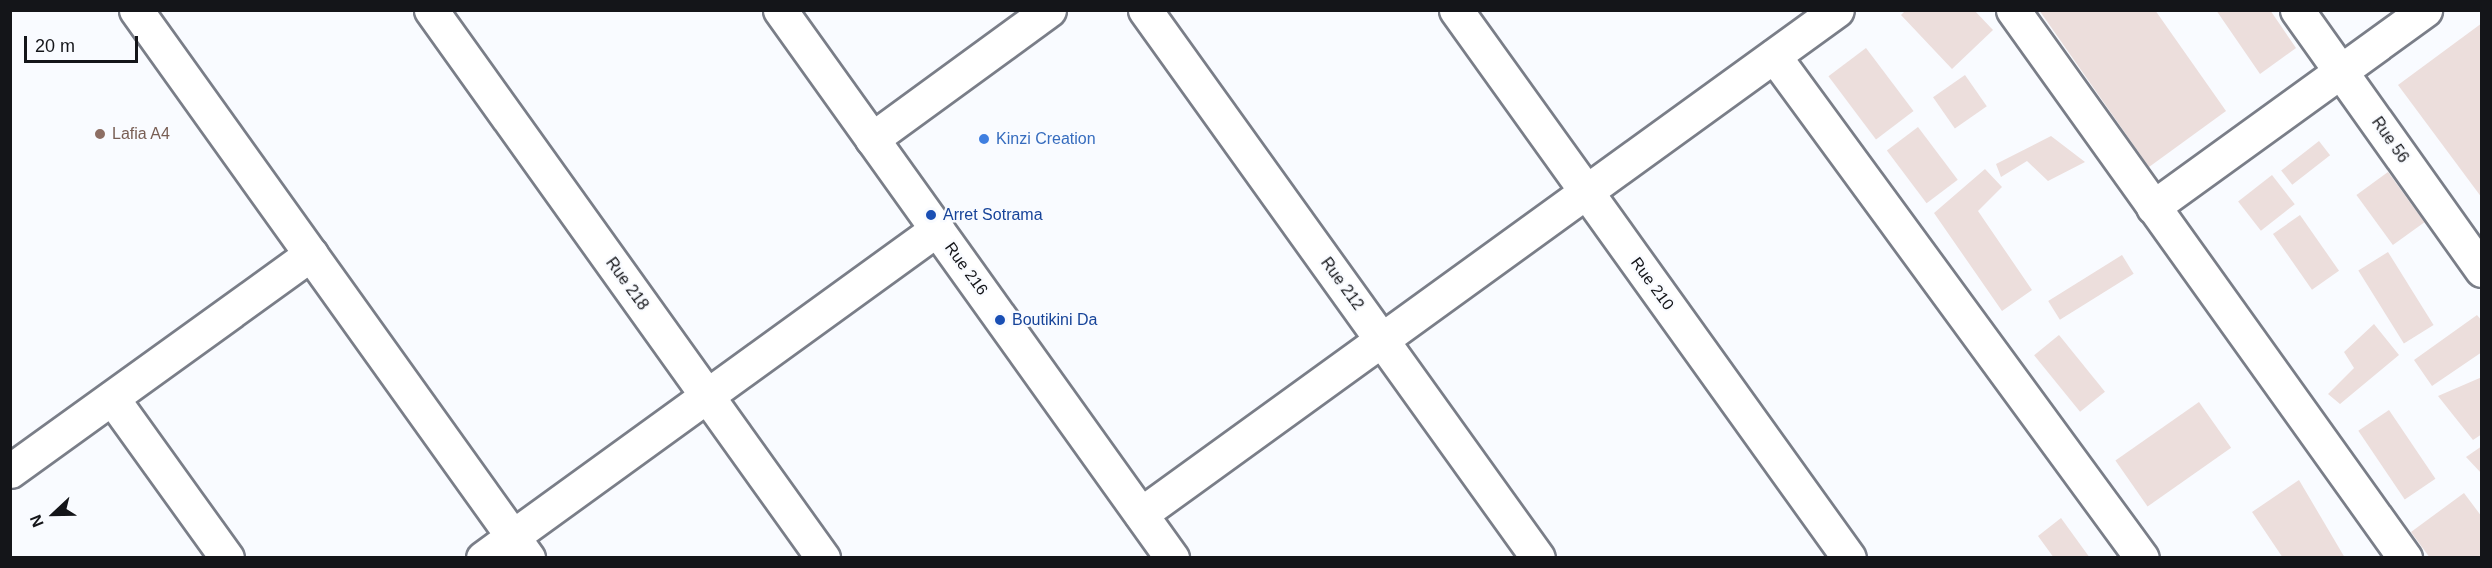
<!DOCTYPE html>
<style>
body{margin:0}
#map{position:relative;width:2492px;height:568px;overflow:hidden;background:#f9fbff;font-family:Helvetica,sans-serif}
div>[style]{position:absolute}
.building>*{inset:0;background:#ecdedc;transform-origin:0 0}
.roads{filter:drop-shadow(2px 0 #7a7e88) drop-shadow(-2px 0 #7a7e88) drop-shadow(0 2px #7a7e88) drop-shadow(0 -2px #7a7e88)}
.minor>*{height:33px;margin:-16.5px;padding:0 16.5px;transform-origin:16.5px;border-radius:16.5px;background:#fff}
.tertiary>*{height:33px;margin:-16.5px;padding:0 16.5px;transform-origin:16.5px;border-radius:16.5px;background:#fff}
.dots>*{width:16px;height:16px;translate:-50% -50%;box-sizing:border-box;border:3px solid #f9fbff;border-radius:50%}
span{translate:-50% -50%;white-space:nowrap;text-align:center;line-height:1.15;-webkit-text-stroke:4.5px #f9fbff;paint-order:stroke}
.education-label{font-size:16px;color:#785e54}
.left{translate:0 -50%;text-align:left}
.shop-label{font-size:16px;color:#366cbe}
.street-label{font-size:16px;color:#141519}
.transit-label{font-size:16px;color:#164399}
.frame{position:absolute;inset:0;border:12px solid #141519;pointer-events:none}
.north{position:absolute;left:24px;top:484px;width:60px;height:60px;-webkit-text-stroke:4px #f9fbff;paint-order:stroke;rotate:248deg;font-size:16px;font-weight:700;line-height:24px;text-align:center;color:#141519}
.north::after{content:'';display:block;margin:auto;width:21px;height:27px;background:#141519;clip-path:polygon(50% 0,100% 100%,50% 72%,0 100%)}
.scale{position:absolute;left:24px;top:36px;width:114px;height:27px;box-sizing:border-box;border:3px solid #141519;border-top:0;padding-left:8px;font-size:18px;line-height:21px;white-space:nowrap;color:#141519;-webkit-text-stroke:4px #f9fbff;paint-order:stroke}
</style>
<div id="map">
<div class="building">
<div style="clip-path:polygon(1906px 10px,1974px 10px,1993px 30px,1952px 69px,1901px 15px)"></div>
<div style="clip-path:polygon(2039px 10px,2155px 10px,2226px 111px,2149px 167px)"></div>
<div style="clip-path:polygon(2216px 10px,2270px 10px,2296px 48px,2260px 74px)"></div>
<div style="clip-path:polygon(2482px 23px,2482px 198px,2398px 85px)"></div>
<div style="left:1866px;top:48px;width:79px;height:47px;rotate:53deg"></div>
<div style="left:1965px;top:75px;width:38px;height:39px;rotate:55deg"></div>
<div style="left:1918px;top:127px;width:66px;height:39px;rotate:53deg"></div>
<div style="clip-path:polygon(2051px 136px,2085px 162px,2048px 181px,2027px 161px,2001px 177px,1996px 164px)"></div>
<div style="left:2319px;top:141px;width:18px;height:48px;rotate:52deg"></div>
<div style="clip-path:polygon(1985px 169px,2002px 187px,1978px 211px,2032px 290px,2002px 311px,1934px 213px)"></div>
<div style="left:2388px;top:172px;width:62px;height:39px;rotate:54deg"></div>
<div style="left:2272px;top:175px;width:37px;height:43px;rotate:52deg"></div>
<div style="left:2300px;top:215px;width:68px;height:33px;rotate:55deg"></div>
<div style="left:2388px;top:252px;width:86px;height:35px;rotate:58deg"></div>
<div style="left:2122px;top:255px;width:22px;height:87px;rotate:58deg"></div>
<div style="clip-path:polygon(2477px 315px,2482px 321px,2482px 352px,2432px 386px,2414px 360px)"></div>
<div style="clip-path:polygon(2374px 324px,2399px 355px,2340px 404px,2328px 394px,2354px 368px,2344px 352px)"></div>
<div style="left:2059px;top:335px;width:73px;height:32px;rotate:51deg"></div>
<div style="clip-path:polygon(2482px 377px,2482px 434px,2473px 440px,2438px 396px)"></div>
<div style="left:2199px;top:402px;width:56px;height:102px;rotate:55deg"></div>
<div style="left:2389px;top:410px;width:83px;height:37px;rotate:56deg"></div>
<div style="clip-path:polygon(2482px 446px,2482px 474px,2466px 457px)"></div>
<div style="clip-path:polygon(2299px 480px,2345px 558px,2283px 558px,2252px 512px)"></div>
<div style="clip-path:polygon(2464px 493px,2482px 517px,2482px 558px,2430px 558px,2411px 532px)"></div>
<div style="clip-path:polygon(2061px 518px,2090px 558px,2054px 558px,2038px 536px)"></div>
</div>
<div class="roads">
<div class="minor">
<div style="left:136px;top:10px;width:674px;rotate:54.42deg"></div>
<div style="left:431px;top:10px;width:674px;rotate:54.42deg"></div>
<div style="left:1145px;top:10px;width:674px;rotate:54.35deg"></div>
<div style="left:1456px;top:10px;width:674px;rotate:54.35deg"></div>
<div style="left:2013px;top:10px;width:674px;rotate:54.42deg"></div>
<div style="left:2297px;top:10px;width:319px;rotate:54.6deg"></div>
<div style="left:1774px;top:56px;width:622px;rotate:53.76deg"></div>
<div style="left:872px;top:139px;width:219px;rotate:-36.1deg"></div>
<div style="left:2153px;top:207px;width:336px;rotate:-35.9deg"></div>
<div style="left:112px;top:398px;width:197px;rotate:54.3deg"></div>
<div style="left:10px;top:471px;width:371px;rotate:-35.8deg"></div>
<div style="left:1141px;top:514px;width:859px;rotate:-35.91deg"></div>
<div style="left:483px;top:558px;width:561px;rotate:-35.93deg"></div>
</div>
<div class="tertiary">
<div style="left:780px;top:10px;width:674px;rotate:54.42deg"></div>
</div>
</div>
<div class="dots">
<div style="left:100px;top:134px;background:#8d6e63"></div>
<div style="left:984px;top:139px;background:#3f7fe0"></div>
<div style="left:931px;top:215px;background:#1a4fb4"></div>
<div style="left:1000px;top:320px;background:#1a4fb4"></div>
</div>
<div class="education-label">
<span class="left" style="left:112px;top:134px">Lafia A4</span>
</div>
<div class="shop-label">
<span class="left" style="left:996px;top:139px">Kinzi Creation</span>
</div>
<div class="street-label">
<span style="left:2390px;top:140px;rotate:55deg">Rue 56</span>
<span style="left:966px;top:269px;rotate:54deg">Rue 216</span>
<span style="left:627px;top:284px;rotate:54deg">Rue 218</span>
<span style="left:1342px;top:284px;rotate:54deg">Rue 212</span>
<span style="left:1652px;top:284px;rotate:54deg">Rue 210</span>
</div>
<div class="transit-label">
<span class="left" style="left:943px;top:215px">Arret Sotrama</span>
<span class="left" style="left:1012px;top:320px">Boutikini Da</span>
</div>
<div class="frame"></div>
<div class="north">N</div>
<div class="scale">20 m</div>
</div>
